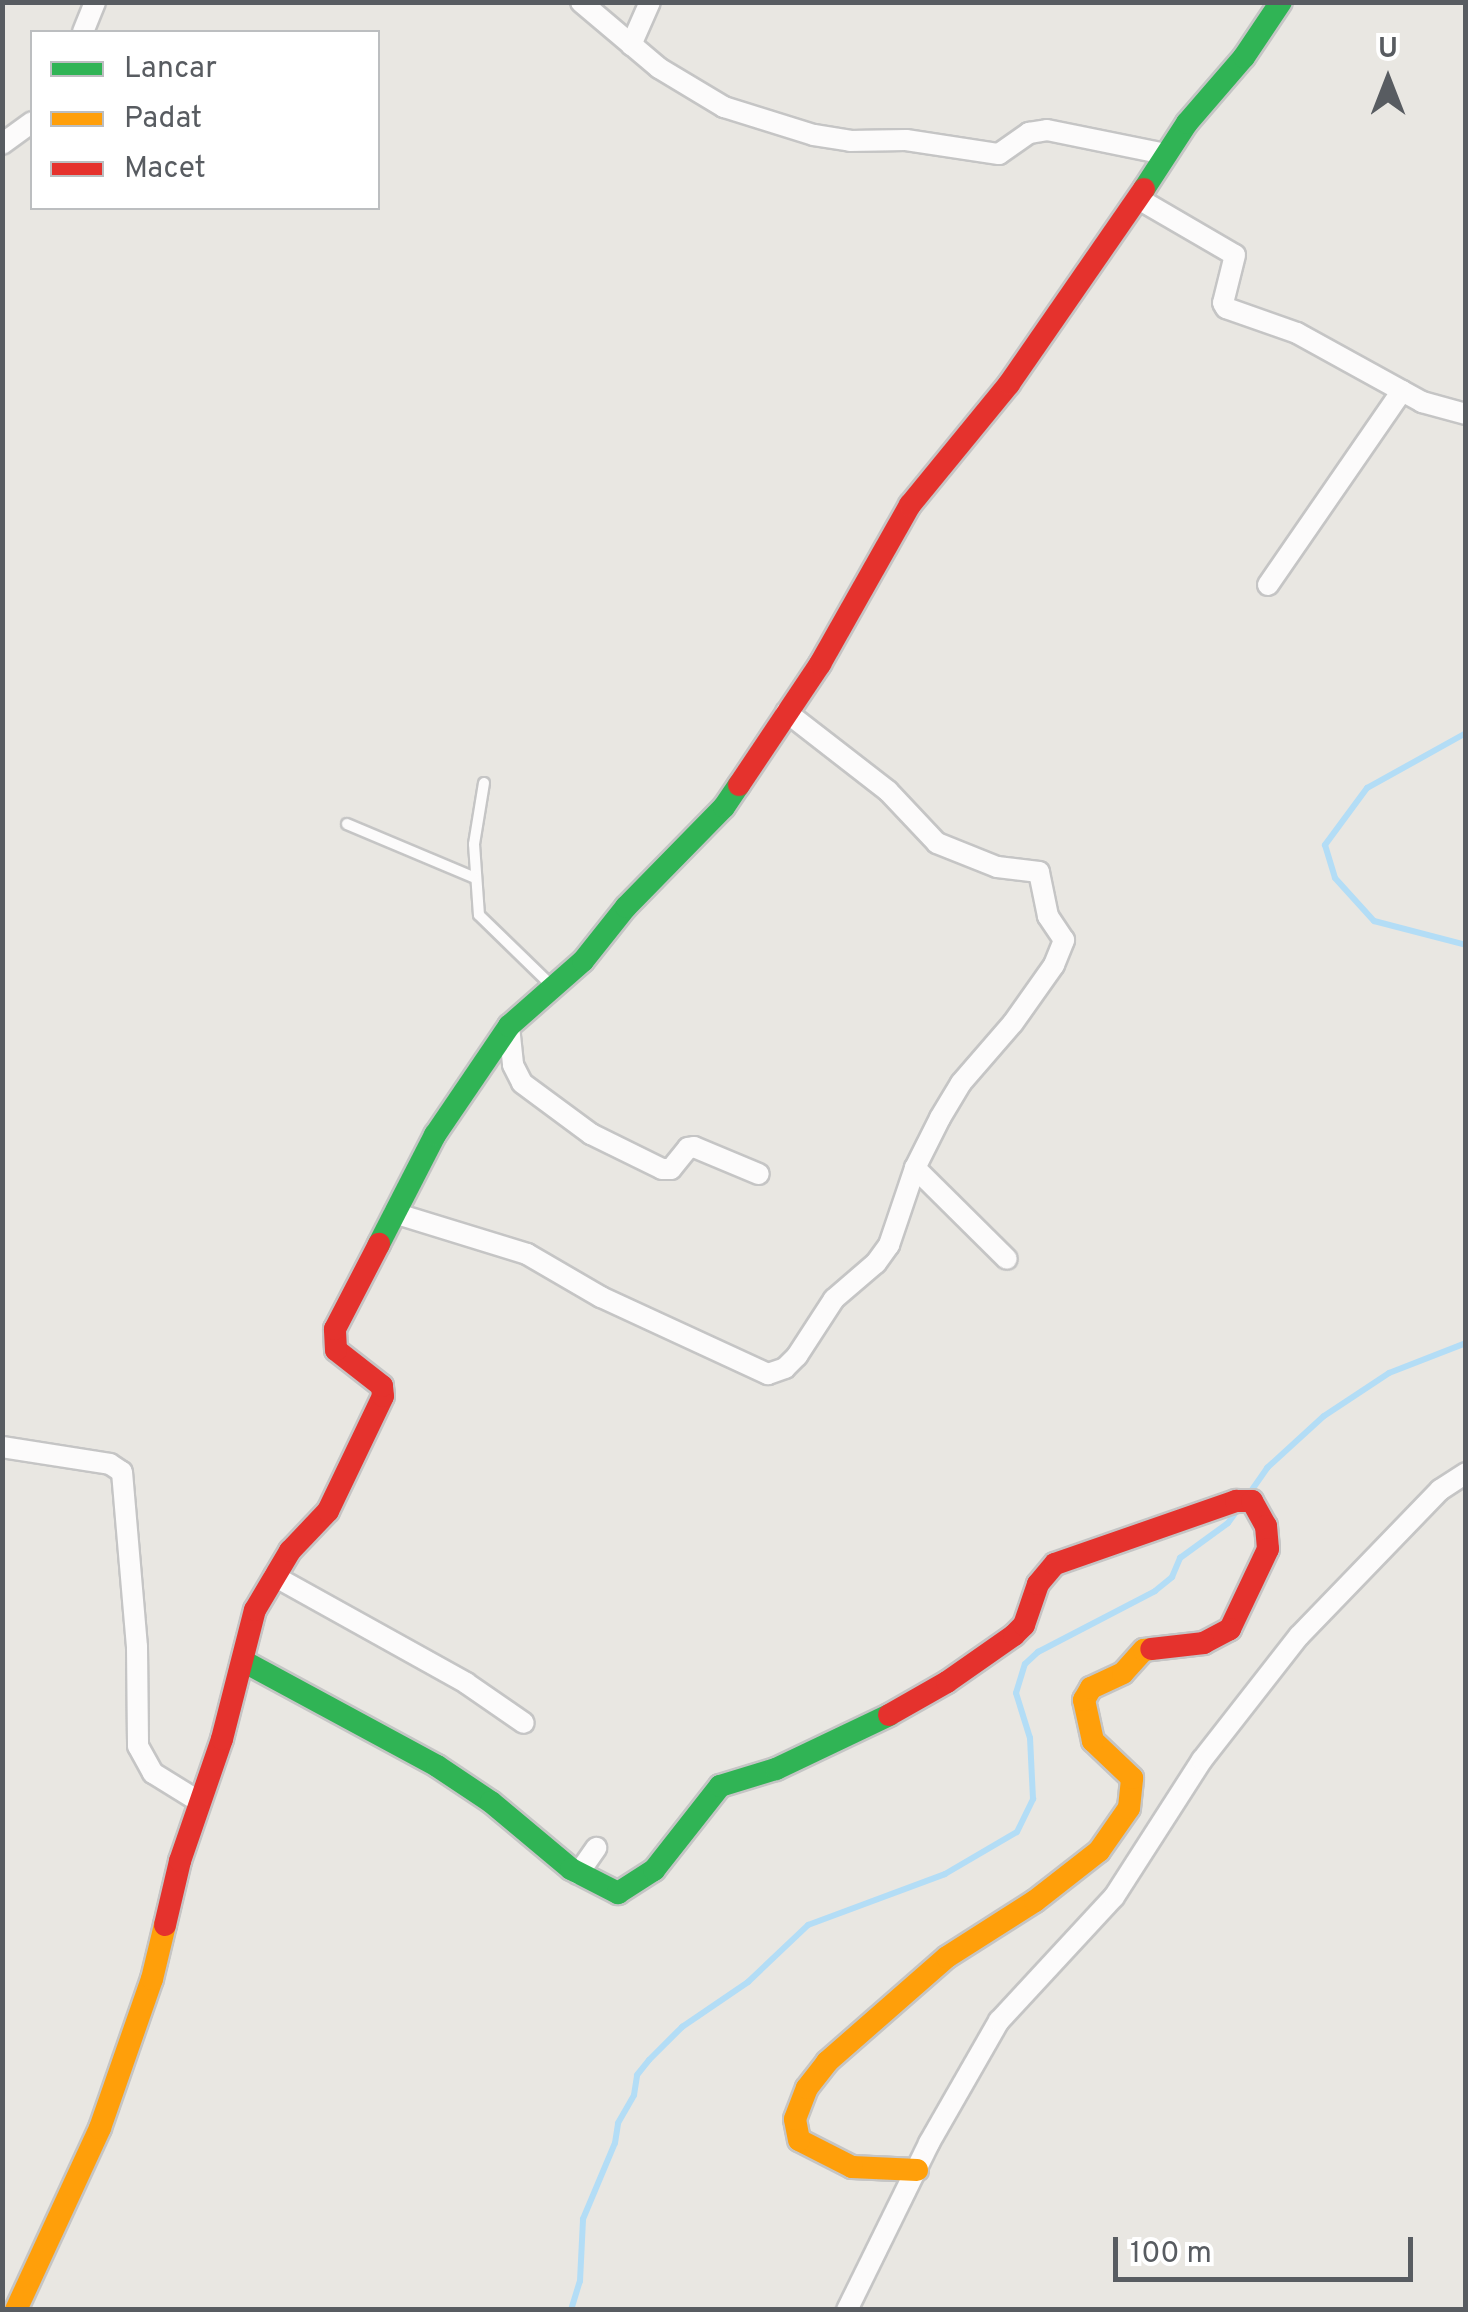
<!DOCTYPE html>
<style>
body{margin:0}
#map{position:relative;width:1468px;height:2312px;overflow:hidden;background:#e9e7e2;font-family:Overpass,sans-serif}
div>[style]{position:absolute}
.stream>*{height:6px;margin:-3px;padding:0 3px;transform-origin:3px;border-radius:3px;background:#b3ddf6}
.roads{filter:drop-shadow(2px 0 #c5c5c5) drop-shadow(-2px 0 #c5c5c5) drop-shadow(0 2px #c5c5c5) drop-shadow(0 -2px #c5c5c5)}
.lane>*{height:10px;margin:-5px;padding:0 5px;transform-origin:5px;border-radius:5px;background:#fcfbfb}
.street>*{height:20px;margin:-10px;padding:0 10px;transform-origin:10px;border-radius:10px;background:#fcfbfb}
.fast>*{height:22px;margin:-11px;padding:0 11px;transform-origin:11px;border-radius:11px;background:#30b455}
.slow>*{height:22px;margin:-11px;padding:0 11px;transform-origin:11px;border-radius:11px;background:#ff9f0a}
.jam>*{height:22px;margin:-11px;padding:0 11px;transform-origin:11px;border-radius:11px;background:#e5322d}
span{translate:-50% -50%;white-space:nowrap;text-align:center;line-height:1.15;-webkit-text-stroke:9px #fff;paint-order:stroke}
.frame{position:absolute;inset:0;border:5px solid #585c61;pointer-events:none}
.legend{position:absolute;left:30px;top:30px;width:350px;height:180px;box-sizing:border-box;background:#fff;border:2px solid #bcbec0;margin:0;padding:12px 18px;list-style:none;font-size:30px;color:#585c61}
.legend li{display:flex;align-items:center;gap:20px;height:50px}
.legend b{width:50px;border:2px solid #bcbec0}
.north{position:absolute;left:1338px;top:30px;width:100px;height:100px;-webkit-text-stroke:8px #fff;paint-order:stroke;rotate:0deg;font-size:28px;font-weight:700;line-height:40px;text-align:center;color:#585c61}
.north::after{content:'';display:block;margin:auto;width:35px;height:45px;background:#585c61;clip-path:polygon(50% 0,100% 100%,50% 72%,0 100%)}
.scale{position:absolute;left:1113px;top:2237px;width:300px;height:45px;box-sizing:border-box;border:5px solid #585c61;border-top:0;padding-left:12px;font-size:30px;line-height:35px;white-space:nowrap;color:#585c61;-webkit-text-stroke:8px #fff;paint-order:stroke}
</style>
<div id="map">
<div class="stream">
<div style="left:1466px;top:733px;width:113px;rotate:150.9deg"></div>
<div style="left:1367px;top:788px;width:71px;rotate:126.4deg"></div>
<div style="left:1325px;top:845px;width:34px;rotate:73deg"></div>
<div style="left:1335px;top:878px;width:58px;rotate:47.8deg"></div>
<div style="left:1374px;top:921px;width:95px;rotate:14.6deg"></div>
<div style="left:1249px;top:1494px;width:32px;rotate:-55deg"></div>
<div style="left:1267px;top:1468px;width:77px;rotate:-42.4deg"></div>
<div style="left:1324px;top:1416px;width:78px;rotate:-33.5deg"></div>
<div style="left:1389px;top:1373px;width:83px;rotate:-21.3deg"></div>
<div style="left:571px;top:2310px;width:30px;rotate:-73deg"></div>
<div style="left:580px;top:2281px;width:62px;rotate:-87.2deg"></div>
<div style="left:583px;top:2219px;width:82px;rotate:-67.2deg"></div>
<div style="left:615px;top:2143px;width:20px;rotate:-81deg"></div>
<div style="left:618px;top:2123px;width:32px;rotate:-60deg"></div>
<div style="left:634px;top:2095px;width:20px;rotate:-81deg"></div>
<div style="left:637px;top:2075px;width:19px;rotate:-51deg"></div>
<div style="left:649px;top:2060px;width:47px;rotate:-45deg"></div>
<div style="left:682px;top:2027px;width:80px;rotate:-34.3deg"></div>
<div style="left:748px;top:1982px;width:83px;rotate:-43.5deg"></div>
<div style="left:808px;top:1925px;width:146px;rotate:-20.4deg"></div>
<div style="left:945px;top:1874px;width:83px;rotate:-30.3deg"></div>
<div style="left:1017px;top:1832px;width:37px;rotate:-64deg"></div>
<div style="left:1033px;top:1799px;width:61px;rotate:-92.8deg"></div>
<div style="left:1030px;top:1738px;width:47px;rotate:-107.3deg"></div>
<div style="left:1016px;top:1693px;width:30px;rotate:-73deg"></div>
<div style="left:1025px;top:1664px;width:18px;rotate:-43deg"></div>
<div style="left:1038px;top:1652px;width:132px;rotate:-27.5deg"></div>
<div style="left:1155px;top:1591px;width:22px;rotate:-39deg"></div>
<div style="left:1172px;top:1577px;width:21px;rotate:-67deg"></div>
<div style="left:1180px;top:1558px;width:59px;rotate:-36.1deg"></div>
<div style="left:1228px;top:1523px;width:14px;rotate:-54deg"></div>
</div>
<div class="roads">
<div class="lane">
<div style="left:484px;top:783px;width:62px;rotate:99.3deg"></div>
<div style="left:474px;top:844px;width:71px;rotate:86deg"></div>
<div style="left:479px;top:915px;width:102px;rotate:44.2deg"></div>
<div style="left:347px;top:824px;width:137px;rotate:22.8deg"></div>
</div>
<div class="street">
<div style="left:581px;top:2px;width:102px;rotate:40.2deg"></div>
<div style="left:659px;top:68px;width:76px;rotate:31deg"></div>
<div style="left:724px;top:107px;width:94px;rotate:17.3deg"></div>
<div style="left:814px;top:135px;width:36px;rotate:9deg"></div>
<div style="left:850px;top:141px;width:56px;rotate:-1deg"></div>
<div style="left:906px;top:140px;width:94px;rotate:8.6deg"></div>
<div style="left:999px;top:154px;width:37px;rotate:-35deg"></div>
<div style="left:1029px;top:133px;width:18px;rotate:-9deg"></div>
<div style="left:1047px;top:130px;width:120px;rotate:11.5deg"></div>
<div style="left:83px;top:32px;width:32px;rotate:-68deg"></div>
<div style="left:631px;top:45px;width:47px;rotate:-66.2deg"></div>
<div style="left:2px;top:144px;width:37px;rotate:-36deg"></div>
<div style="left:1137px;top:198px;width:113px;rotate:30.2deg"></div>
<div style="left:1235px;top:255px;width:49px;rotate:104deg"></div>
<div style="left:1223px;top:303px;width:6px;rotate:59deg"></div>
<div style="left:1226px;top:308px;width:75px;rotate:19.4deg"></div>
<div style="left:1297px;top:333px;width:143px;rotate:28.9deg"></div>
<div style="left:1422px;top:402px;width:46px;rotate:15.3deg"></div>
<div style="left:1268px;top:585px;width:236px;rotate:-55.4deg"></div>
<div style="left:509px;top:1026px;width:39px;rotate:84deg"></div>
<div style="left:513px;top:1065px;width:20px;rotate:63deg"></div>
<div style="left:522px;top:1083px;width:86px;rotate:36.5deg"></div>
<div style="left:591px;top:1134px;width:79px;rotate:26.2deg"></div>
<div style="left:662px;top:1169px;width:9px"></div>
<div style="left:671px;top:1169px;width:27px;rotate:-51deg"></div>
<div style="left:688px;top:1148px;width:6px;rotate:-9deg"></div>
<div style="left:694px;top:1147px;width:70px;rotate:22.6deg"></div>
<div style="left:915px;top:1168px;width:129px;rotate:44.7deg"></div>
<div style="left:394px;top:1213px;width:139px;rotate:17.1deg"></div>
<div style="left:527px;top:1254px;width:86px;rotate:30.2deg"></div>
<div style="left:601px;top:1297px;width:184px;rotate:24.8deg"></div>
<div style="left:768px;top:1374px;width:18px;rotate:-19deg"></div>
<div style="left:785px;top:1368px;width:17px;rotate:-45deg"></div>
<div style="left:797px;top:1356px;width:68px;rotate:-57deg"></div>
<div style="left:834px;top:1299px;width:55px;rotate:-40.6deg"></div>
<div style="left:876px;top:1263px;width:22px;rotate:-54deg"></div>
<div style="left:889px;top:1245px;width:81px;rotate:-71.3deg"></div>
<div style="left:915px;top:1168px;width:56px;rotate:-63.4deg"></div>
<div style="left:940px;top:1118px;width:41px;rotate:-59deg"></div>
<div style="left:961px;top:1083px;width:79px;rotate:-49.1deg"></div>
<div style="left:1013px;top:1023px;width:71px;rotate:-54.7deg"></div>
<div style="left:1054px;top:965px;width:27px;rotate:-68deg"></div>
<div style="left:1064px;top:940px;width:29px;rotate:-124deg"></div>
<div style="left:1048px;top:916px;width:45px;rotate:-101.6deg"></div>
<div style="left:1039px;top:872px;width:42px;rotate:-173.2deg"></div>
<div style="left:997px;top:867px;width:65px;rotate:-158.2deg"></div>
<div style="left:937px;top:843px;width:71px;rotate:-133.3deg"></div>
<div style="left:888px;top:791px;width:129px;rotate:-142.2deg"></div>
<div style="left:2px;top:1447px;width:109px;rotate:8.9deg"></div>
<div style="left:110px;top:1464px;width:14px;rotate:34deg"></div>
<div style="left:122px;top:1472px;width:176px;rotate:85.1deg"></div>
<div style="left:137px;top:1647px;width:99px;rotate:89.4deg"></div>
<div style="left:138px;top:1746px;width:31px;rotate:61deg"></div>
<div style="left:153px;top:1773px;width:55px;rotate:31.7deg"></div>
<div style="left:274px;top:1576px;width:220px;rotate:29.1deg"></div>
<div style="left:466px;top:1683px;width:70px;rotate:34.6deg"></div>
<div style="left:578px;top:1874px;width:32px;rotate:-55deg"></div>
<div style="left:847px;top:2310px;width:186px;rotate:-63.8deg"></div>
<div style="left:929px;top:2143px;width:141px;rotate:-60.2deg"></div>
<div style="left:999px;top:2021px;width:169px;rotate:-47.2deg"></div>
<div style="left:1114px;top:1897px;width:163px;rotate:-57.3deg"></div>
<div style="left:1202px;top:1760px;width:157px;rotate:-52deg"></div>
<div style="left:1299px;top:1636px;width:203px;rotate:-46deg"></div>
<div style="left:1440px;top:1490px;width:31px;rotate:-33deg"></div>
</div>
<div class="fast">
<div style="left:1144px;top:189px;width:79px;rotate:-56.9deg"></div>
<div style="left:1187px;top:123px;width:87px;rotate:-49.2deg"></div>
<div style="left:1244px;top:57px;width:66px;rotate:-56.1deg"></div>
<div style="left:379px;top:1244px;width:123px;rotate:-62.8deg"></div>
<div style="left:435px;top:1135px;width:132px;rotate:-55.8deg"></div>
<div style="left:509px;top:1026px;width:98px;rotate:-41.3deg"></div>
<div style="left:583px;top:961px;width:69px;rotate:-51.5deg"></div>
<div style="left:626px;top:907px;width:140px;rotate:-45.6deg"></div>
<div style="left:724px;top:807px;width:27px;rotate:-56deg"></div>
<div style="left:243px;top:1661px;width:221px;rotate:28.4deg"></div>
<div style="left:437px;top:1766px;width:65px;rotate:33.7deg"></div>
<div style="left:491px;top:1802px;width:104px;rotate:39.9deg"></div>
<div style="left:571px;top:1869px;width:53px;rotate:27.1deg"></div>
<div style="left:618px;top:1893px;width:43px;rotate:-32.6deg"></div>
<div style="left:654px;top:1870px;width:107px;rotate:-51.8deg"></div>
<div style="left:720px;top:1786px;width:59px;rotate:-16.9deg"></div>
<div style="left:776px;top:1769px;width:125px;rotate:-25.5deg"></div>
</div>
<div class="slow">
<div style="left:917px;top:2170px;width:65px;rotate:-177.4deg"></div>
<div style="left:852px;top:2167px;width:59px;rotate:-153deg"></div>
<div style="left:799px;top:2140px;width:21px;rotate:-101deg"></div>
<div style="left:795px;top:2119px;width:33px;rotate:-69deg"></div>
<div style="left:807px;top:2088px;width:33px;rotate:-52deg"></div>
<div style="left:827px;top:2062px;width:159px;rotate:-41.2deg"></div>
<div style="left:947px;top:1957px;width:104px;rotate:-32.5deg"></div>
<div style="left:1035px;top:1901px;width:81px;rotate:-38deg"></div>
<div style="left:1099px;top:1851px;width:52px;rotate:-55.1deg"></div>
<div style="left:1129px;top:1808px;width:30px;rotate:-84deg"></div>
<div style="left:1132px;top:1778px;width:54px;rotate:-136.5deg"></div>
<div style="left:1093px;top:1741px;width:42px;rotate:-102.4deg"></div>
<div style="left:1084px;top:1700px;width:14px;rotate:-60deg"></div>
<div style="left:1091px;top:1688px;width:35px;rotate:-25deg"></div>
<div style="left:1123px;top:1673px;width:31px;rotate:-48deg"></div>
<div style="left:1144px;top:1650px;width:7px;rotate:-8deg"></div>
<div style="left:16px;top:2310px;width:200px;rotate:-65.2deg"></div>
<div style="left:100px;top:2128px;width:158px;rotate:-70.8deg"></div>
<div style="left:152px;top:1979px;width:56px;rotate:-76.5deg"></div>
</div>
<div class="jam">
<div style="left:739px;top:785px;width:146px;rotate:-56.2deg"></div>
<div style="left:820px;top:664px;width:183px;rotate:-60.5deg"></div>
<div style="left:910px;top:505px;width:156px;rotate:-50.7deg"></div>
<div style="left:1009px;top:384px;width:237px;rotate:-55.3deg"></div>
<div style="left:889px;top:1715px;width:67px;rotate:-29.6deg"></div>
<div style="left:947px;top:1682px;width:82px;rotate:-35deg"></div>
<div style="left:1014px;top:1635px;width:14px;rotate:-45deg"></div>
<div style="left:1024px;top:1625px;width:43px;rotate:-71.1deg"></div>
<div style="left:1038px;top:1584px;width:26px;rotate:-50deg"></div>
<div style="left:1055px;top:1564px;width:192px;rotate:-19.2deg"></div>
<div style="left:1236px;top:1501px;width:16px"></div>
<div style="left:1252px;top:1501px;width:29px;rotate:61deg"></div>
<div style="left:1266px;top:1526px;width:23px;rotate:85deg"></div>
<div style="left:1268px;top:1549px;width:89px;rotate:115.4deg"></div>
<div style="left:1230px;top:1629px;width:30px;rotate:152deg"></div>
<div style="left:1204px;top:1643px;width:53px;rotate:173.5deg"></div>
<div style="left:165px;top:1925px;width:66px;rotate:-76.8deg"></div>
<div style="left:180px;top:1861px;width:129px;rotate:-71deg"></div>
<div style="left:222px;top:1739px;width:133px;rotate:-75.7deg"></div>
<div style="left:255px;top:1610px;width:69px;rotate:-59.3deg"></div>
<div style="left:290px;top:1551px;width:55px;rotate:-46.5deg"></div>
<div style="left:328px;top:1511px;width:127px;rotate:-64.4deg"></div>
<div style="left:383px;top:1396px;width:10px;rotate:-96deg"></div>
<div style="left:382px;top:1386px;width:58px;rotate:-142deg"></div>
<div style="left:336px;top:1350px;width:21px;rotate:-93deg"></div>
<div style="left:335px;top:1329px;width:96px;rotate:-62.6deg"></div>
</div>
</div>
<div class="frame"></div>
<ul class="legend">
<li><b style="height:12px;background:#30b455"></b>Lancar</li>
<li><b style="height:12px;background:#ff9f0a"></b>Padat</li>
<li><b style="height:12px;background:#e5322d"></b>Macet</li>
</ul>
<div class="north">U</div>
<div class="scale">100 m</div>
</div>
